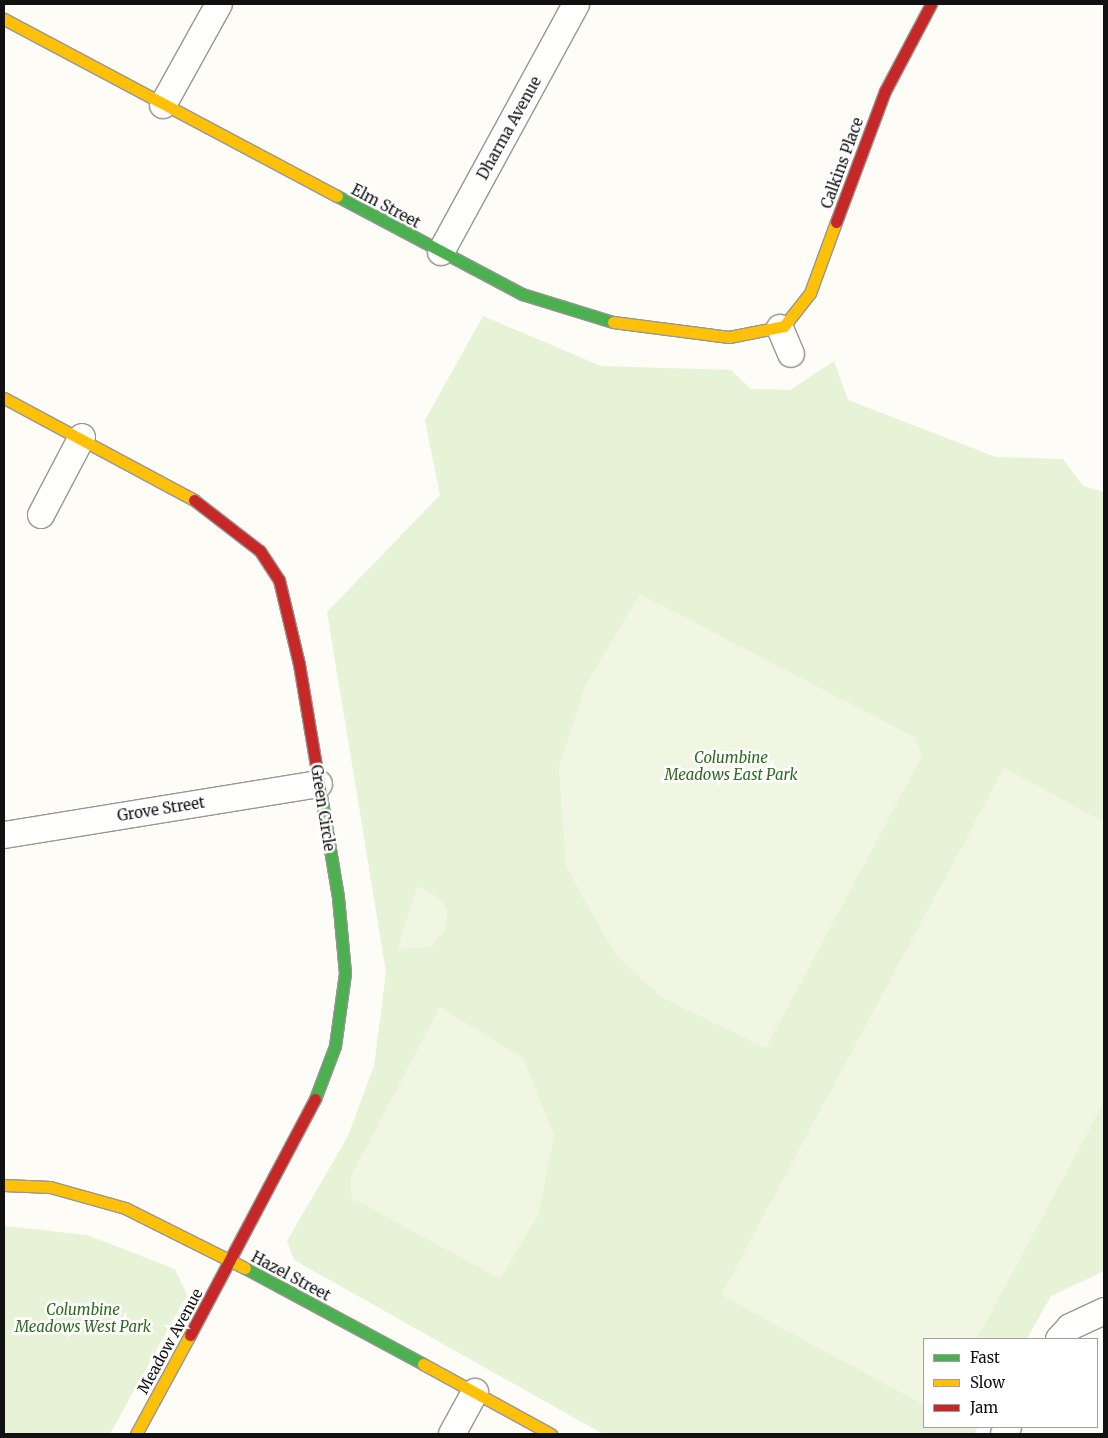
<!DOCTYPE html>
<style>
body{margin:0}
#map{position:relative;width:1108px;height:1438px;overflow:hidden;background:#fdfcf7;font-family:Merriweather,serif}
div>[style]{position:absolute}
.green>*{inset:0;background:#e7f3d7}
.pitch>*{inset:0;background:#f0f6e1}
.roads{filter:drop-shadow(1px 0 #979795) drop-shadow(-1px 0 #979795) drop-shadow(0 1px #979795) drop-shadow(0 -1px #979795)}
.street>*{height:26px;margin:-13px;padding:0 13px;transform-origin:13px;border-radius:13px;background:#fffffe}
.fast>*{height:11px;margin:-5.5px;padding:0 5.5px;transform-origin:5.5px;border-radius:5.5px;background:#4caf50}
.slow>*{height:11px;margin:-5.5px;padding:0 5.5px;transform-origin:5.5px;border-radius:5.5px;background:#ffc107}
.jam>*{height:11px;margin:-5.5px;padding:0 5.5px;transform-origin:5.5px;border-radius:5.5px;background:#c62828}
span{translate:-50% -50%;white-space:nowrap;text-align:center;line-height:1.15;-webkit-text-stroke:5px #fff;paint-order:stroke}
.street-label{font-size:15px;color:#111}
.park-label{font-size:15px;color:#2f6b1f;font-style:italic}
.frame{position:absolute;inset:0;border:5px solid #111;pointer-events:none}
.legend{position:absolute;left:923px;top:1338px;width:175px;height:90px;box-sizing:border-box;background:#fff;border:1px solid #a0a0a0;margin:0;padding:6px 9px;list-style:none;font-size:15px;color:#111}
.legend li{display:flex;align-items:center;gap:10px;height:25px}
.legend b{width:25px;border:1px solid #a0a0a0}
</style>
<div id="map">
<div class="green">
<div style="clip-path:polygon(483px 316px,601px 366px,731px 370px,751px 389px,790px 390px,834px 361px,848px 400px,996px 457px,1063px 459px,1083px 486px,1104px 492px,1104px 1271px,1051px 1296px,1027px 1339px,924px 1339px,924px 1427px,978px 1427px,974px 1434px,603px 1434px,294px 1260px,287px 1241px,348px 1136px,374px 1066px,386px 972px,327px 612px,440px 495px,425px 420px)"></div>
<div style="clip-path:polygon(4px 1226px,87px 1235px,175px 1269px,187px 1295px,110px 1434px,4px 1434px)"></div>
</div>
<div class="pitch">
<div style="clip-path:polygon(640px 594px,914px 737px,922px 756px,766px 1048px,661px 997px,615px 954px,566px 866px,559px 767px,586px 684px)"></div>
<div style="clip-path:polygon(1004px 768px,1104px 822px,1104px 1102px,977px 1339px,924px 1339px,924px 1405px,721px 1295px)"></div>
<div style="clip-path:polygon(417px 886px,442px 900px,447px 910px,446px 929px,431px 947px,398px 949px)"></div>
<div style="clip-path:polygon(440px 1007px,523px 1058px,554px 1135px,539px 1213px,500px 1279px,352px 1198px,350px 1178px)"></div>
</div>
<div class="roads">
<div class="street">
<div style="left:163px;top:105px;width:115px;rotate:-61deg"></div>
<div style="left:441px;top:252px;width:282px;rotate:-61.4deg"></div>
<div style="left:780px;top:328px;width:28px;rotate:67deg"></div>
<div style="left:41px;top:515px;width:88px;rotate:-62.3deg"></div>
<div style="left:4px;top:835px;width:319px;rotate:-9.2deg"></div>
<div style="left:1059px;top:1339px;width:16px;rotate:-47deg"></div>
<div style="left:1070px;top:1327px;width:38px;rotate:-25deg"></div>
<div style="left:452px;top:1434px;width:48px;rotate:-61.3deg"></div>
<div style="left:1004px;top:1434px;width:8px;rotate:-60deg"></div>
</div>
<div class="fast">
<div style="left:337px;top:196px;width:209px;rotate:27.9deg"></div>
<div style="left:522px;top:294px;width:95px;rotate:17.1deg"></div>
<div style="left:315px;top:1099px;width:57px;rotate:-69.3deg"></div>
<div style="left:335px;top:1046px;width:74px;rotate:-82.2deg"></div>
<div style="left:345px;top:973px;width:76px;rotate:-95.3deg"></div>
<div style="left:338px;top:897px;width:109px;rotate:-99.5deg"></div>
<div style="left:245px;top:1268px;width:202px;rotate:28.3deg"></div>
</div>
<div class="slow">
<div style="left:4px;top:19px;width:377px;rotate:28deg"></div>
<div style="left:613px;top:322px;width:117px;rotate:7.4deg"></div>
<div style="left:729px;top:337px;width:56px;rotate:-11.3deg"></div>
<div style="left:784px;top:326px;width:42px;rotate:-51.8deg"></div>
<div style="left:810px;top:293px;width:76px;rotate:-69.9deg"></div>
<div style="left:4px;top:398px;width:216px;rotate:28.2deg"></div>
<div style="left:4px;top:1185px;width:46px;rotate:2.5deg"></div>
<div style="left:50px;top:1187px;width:78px;rotate:15.6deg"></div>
<div style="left:125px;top:1208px;width:134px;rotate:26.6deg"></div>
<div style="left:423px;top:1364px;width:146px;rotate:28.7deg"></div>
<div style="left:136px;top:1434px;width:113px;rotate:-61.4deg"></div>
</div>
<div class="jam">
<div style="left:836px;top:222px;width:140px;rotate:-69.5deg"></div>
<div style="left:885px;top:91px;width:98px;rotate:-62.1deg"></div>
<div style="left:194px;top:500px;width:83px;rotate:37.7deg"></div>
<div style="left:260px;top:551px;width:35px;rotate:57deg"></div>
<div style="left:279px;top:580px;width:86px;rotate:76.6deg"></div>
<div style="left:299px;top:664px;width:128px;rotate:80.5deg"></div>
<div style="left:190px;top:1335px;width:267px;rotate:-62.1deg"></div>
</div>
</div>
<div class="street-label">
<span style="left:509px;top:128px;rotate:-61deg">Dharma Avenue</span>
<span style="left:842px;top:163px;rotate:-70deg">Calkins Place</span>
<span style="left:386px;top:206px;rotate:28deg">Elm Street</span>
<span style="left:323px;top:808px;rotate:81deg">Green Circle</span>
<span style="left:161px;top:809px;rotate:-9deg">Grove Street</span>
<span style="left:291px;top:1276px;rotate:28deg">Hazel Street</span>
<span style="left:170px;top:1341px;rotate:-61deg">Meadow Avenue</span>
</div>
<div class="park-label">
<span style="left:731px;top:766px">Columbine<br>Meadows East Park</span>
<span style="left:83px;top:1318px">Columbine<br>Meadows West Park</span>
</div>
<div class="frame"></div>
<ul class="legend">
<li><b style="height:6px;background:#4caf50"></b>Fast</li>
<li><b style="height:6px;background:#ffc107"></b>Slow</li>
<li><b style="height:6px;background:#c62828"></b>Jam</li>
</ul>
</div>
